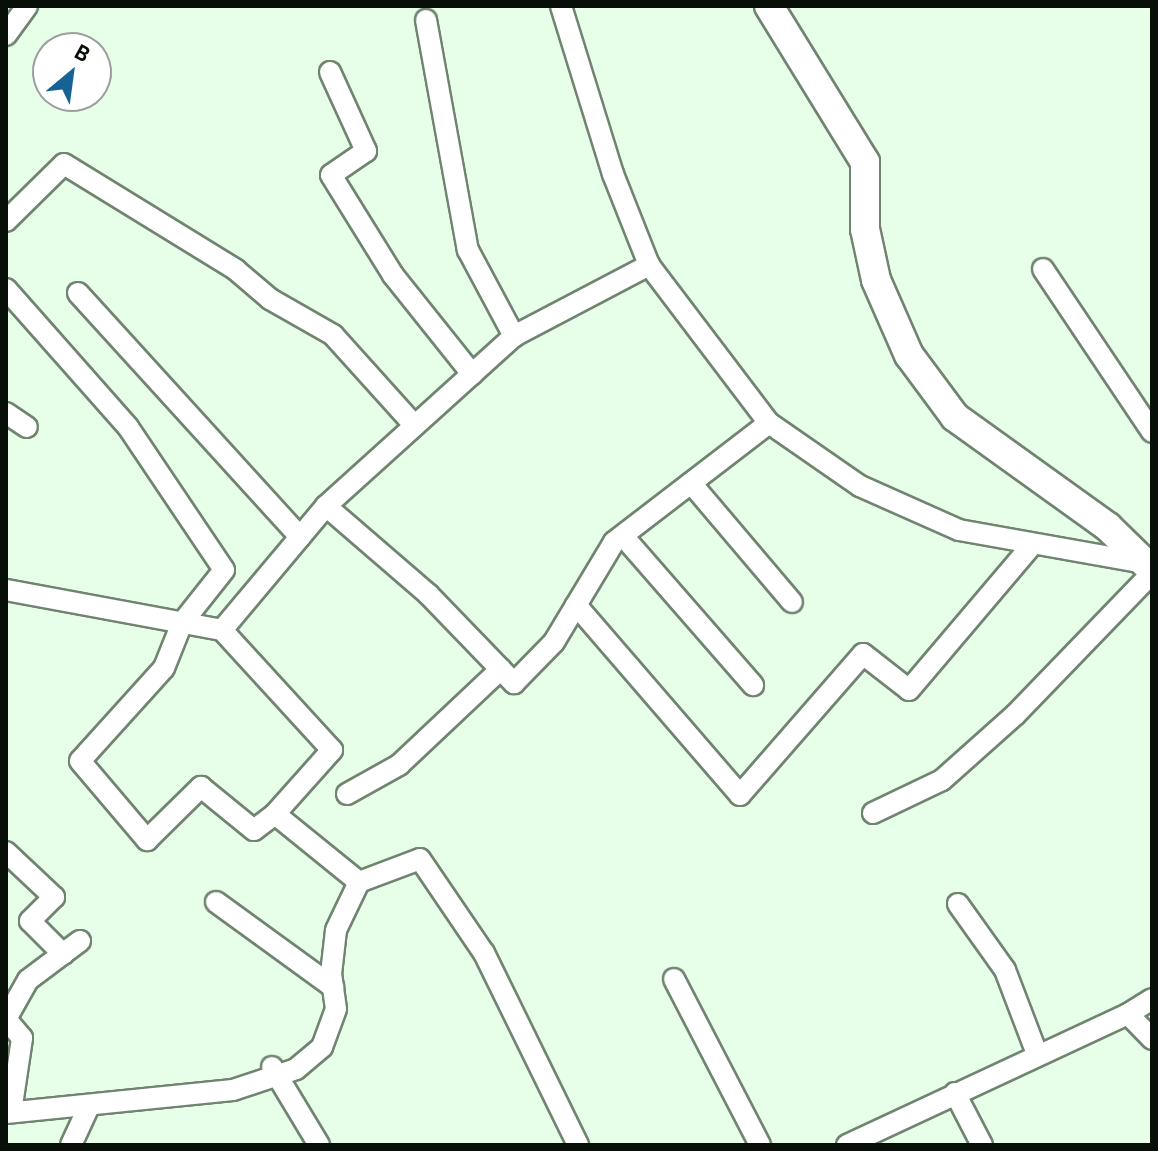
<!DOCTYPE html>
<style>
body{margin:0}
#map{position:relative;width:1158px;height:1151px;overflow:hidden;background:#e7fee8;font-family:"Archivo Narrow",sans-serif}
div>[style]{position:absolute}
.roads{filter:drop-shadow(2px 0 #708471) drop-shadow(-2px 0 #708471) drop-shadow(0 2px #708471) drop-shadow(0 -2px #708471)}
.minor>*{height:20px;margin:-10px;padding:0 10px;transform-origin:10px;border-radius:10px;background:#fff}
.secondary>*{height:28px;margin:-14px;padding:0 14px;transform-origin:14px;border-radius:14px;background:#fff}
span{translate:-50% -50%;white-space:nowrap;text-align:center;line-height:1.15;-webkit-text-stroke:6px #fff;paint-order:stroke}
.frame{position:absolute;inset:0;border:8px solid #070f08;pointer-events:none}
.north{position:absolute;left:32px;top:32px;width:80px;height:80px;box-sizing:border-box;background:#fff;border:2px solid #9c9f9c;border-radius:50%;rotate:29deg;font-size:22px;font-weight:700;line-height:32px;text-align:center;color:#070f08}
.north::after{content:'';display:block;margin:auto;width:28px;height:36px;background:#166295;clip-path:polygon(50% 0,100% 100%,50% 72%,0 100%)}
</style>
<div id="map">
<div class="roads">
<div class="minor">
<div style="left:561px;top:6px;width:176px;rotate:72.8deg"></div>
<div style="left:613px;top:174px;width:98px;rotate:68.4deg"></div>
<div style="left:649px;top:265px;width:198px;rotate:52.8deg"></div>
<div style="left:769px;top:423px;width:111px;rotate:34.7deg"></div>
<div style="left:860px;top:486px;width:108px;rotate:24deg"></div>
<div style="left:959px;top:530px;width:188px;rotate:10.1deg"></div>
<div style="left:426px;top:20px;width:234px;rotate:79.7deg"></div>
<div style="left:468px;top:250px;width:98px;rotate:61.9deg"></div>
<div style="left:6px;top:35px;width:36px;rotate:-54deg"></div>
<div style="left:330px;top:72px;width:87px;rotate:65.5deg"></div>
<div style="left:366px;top:151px;width:42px;rotate:145.6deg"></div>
<div style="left:331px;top:175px;width:118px;rotate:58.2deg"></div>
<div style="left:393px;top:275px;width:127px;rotate:51.4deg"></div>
<div style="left:6px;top:221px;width:81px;rotate:-44.5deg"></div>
<div style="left:64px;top:164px;width:202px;rotate:31.6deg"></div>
<div style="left:236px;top:270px;width:45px;rotate:40.5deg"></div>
<div style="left:270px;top:299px;width:73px;rotate:29.7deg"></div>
<div style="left:333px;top:335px;width:120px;rotate:48deg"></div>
<div style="left:1043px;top:269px;width:196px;rotate:56.2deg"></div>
<div style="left:6px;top:289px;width:184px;rotate:48.5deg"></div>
<div style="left:128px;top:427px;width:172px;rotate:56.1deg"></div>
<div style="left:224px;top:570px;width:68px;rotate:128.4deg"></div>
<div style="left:182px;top:623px;width:48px;rotate:111.8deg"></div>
<div style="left:164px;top:668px;width:125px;rotate:132.1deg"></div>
<div style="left:80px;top:761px;width:104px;rotate:49.7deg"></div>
<div style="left:147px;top:840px;width:76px;rotate:-44.5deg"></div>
<div style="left:201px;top:787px;width:68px;rotate:39.1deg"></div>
<div style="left:254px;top:830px;width:26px;rotate:-37deg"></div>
<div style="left:78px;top:293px;width:330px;rotate:47.7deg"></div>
<div style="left:6px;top:413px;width:25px;rotate:34deg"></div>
<div style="left:691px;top:483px;width:156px;rotate:49.7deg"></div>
<div style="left:326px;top:506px;width:135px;rotate:40.8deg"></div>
<div style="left:428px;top:594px;width:124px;rotate:46deg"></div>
<div style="left:514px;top:683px;width:57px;rotate:-45.7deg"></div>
<div style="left:554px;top:642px;width:117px;rotate:-59deg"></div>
<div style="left:614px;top:542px;width:195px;rotate:-37.5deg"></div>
<div style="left:623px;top:536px;width:198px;rotate:48.9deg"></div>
<div style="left:6px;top:590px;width:220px;rotate:10.5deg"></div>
<div style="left:222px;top:630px;width:163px;rotate:47.5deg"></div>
<div style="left:332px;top:750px;width:86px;rotate:131.7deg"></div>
<div style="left:275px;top:814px;width:108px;rotate:39deg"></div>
<div style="left:359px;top:882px;width:65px;rotate:-20.7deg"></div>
<div style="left:420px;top:859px;width:114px;rotate:55.8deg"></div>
<div style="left:484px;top:953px;width:214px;rotate:63.9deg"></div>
<div style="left:576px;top:605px;width:251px;rotate:49.2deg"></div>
<div style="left:740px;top:795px;width:187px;rotate:-48.9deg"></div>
<div style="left:863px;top:654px;width:58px;rotate:38deg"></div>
<div style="left:909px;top:690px;width:190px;rotate:-49.7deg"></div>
<div style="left:222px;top:630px;width:162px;rotate:-50deg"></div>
<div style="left:326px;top:506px;width:253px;rotate:-42.1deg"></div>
<div style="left:514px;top:336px;width:153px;rotate:-27.7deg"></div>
<div style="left:347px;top:794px;width:60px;rotate:-29.1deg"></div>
<div style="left:399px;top:765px;width:140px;rotate:-43.3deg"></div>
<div style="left:873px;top:813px;width:76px;rotate:-25.6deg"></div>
<div style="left:942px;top:780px;width:98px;rotate:-41.7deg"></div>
<div style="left:1015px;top:715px;width:197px;rotate:-46deg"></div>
<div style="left:6px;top:852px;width:66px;rotate:43.2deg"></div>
<div style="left:54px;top:897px;width:34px;rotate:135deg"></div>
<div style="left:30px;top:921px;width:47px;rotate:45deg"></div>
<div style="left:216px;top:902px;width:145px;rotate:36deg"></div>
<div style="left:958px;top:904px;width:81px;rotate:54.5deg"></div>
<div style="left:1005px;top:970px;width:90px;rotate:69.1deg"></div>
<div style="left:674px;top:979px;width:187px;rotate:62.6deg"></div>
<div style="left:1128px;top:1014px;width:35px;rotate:46deg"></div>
<div style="left:272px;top:1067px;width:91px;rotate:58.9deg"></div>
<div style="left:955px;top:1093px;width:59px;rotate:62.6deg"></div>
<div style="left:11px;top:1112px;width:75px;rotate:-81.5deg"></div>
<div style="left:22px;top:1038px;width:25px;rotate:-130deg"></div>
<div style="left:6px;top:1019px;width:45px;rotate:-60.6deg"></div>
<div style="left:28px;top:980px;width:65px;rotate:-36.9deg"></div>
<div style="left:6px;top:1113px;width:228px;rotate:-5.8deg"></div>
<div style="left:233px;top:1090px;width:66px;rotate:-18.4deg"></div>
<div style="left:296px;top:1069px;width:34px;rotate:-40deg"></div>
<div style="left:322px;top:1047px;width:40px;rotate:-69.8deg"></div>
<div style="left:336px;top:1009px;width:35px;rotate:-98deg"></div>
<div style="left:331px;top:974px;width:44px;rotate:-83.5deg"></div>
<div style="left:336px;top:930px;width:53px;rotate:-64.4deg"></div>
<div style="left:71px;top:1145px;width:43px;rotate:-65.2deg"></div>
<div style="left:847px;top:1145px;width:310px;rotate:-25deg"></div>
<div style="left:1128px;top:1014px;width:28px;rotate:-32deg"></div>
</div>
<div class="secondary">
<div style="left:769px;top:6px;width:183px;rotate:58.4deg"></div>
<div style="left:865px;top:162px;width:67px;rotate:90deg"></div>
<div style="left:865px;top:229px;width:52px;rotate:77.8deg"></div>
<div style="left:876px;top:280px;width:82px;rotate:66.3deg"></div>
<div style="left:909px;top:355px;width:77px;rotate:53.4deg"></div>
<div style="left:955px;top:417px;width:188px;rotate:35.7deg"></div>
<div style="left:1108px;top:527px;width:62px;rotate:44.3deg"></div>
</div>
</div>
<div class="frame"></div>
<div class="north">B</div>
</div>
